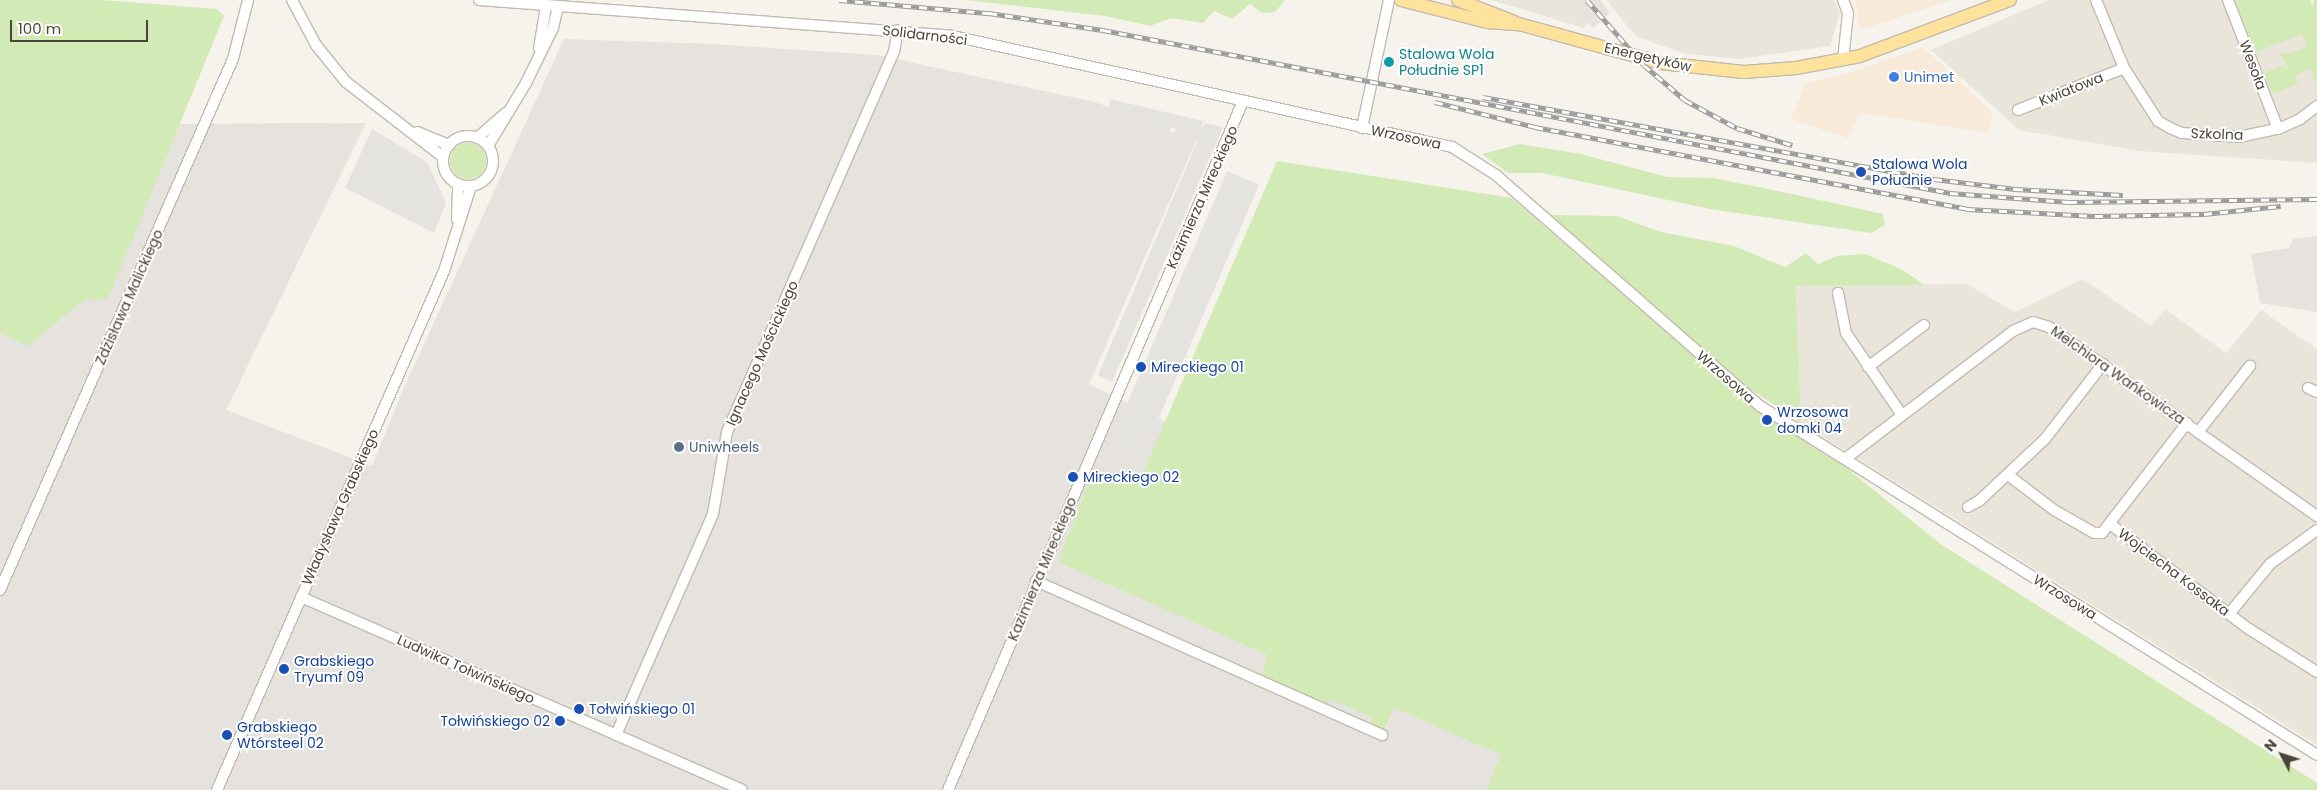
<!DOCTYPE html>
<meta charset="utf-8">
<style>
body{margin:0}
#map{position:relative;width:2317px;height:790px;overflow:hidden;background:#f6f3ec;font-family:Poppins,sans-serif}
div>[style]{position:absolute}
.residential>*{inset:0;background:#eae5da}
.commercial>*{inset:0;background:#f7ead8}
.industrial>*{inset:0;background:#e6e2dd}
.green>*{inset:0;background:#d2eab5}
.round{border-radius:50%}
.parking>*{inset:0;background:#e5e3e0;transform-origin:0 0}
.roads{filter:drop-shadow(1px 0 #c2bbae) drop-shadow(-1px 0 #c2bbae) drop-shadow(0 1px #c2bbae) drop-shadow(0 -1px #c2bbae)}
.minor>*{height:10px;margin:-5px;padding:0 5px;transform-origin:5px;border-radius:5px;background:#fff}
.minor>.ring{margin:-5px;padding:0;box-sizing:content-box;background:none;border:10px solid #fff;border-radius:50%}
.major>*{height:12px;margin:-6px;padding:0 6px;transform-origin:6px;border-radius:6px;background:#ffe39c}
.rail>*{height:4.5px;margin-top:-2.25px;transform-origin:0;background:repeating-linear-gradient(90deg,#fff 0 8px,#9a9a9a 0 16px);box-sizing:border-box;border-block:1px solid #9a9a9a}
.dots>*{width:14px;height:14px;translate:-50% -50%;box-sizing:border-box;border:2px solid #fff;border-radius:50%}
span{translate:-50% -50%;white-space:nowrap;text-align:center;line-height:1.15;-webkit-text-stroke:4px #fff;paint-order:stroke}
.street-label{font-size:14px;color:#4b4439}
.culture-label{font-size:14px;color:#0d838f}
.left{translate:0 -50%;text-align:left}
.shop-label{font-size:14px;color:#366cbe}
.transit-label{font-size:14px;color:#164399}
.right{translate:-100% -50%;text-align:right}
.service-label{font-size:14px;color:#4e5e75}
.north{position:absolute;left:2257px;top:730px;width:50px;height:50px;-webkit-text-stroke:4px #fff;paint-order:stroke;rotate:310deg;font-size:14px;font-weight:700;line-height:20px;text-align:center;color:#4b4439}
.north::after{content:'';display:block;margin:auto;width:18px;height:22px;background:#4b4439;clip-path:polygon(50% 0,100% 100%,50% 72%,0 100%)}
.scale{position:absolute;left:10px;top:20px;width:138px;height:22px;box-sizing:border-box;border:2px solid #4b4439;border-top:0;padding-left:6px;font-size:15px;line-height:18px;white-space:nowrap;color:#4b4439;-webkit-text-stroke:4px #fff;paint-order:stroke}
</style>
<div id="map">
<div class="residential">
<div style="clip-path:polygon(1491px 0,1576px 0,1584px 8px,1580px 12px,1589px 22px,1584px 28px)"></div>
<div style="clip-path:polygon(1606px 0,1834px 0,1840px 13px,1830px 46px,1740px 59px,1686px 54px,1637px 37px)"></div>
<div style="clip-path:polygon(2049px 0,2289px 0,2306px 45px,2317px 41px,2317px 163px,2139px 151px,2019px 130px,1931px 50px)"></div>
<div style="clip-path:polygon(2083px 279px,2151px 326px,2165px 309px,2226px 353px,2261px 310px,2317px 349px,2317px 745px,1801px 423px,1796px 286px,1967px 284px,2015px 312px)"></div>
</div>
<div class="commercial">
<div style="clip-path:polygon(1855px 0,1952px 0,1860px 30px)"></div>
<div style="clip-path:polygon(1923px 47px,1992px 112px,1989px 133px,1861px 113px,1848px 138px,1791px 119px,1806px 83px,1846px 74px)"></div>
</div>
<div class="industrial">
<div style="clip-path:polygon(1576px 0,1600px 0,1610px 13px,1593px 28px,1580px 12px,1584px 8px)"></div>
<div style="clip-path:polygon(564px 39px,711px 44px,877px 55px,1095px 102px,1196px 141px,1089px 384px,1166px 422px,1143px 473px,1058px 562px,1267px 655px,1383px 735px,1394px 708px,1502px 755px,1486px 790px,0 790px,0 125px,366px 123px,226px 410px,372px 466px,402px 392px)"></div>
<div style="clip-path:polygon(2317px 236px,2317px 312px,2260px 303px,2251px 254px,2289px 248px,2293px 239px)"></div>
</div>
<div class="green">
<div style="clip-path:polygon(0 0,102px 0,217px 9px,224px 16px,108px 299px,84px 300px,28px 346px,0 333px)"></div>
<div style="clip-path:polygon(966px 0,1285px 0,1275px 12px,1262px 13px,1250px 4px,1232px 19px,1214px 11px,1203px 23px,1171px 18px,1150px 26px,1105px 16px)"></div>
<div style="clip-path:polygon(2235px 0,2310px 0,2313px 6px,2314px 0,2317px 0,2317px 87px,2310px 69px,2295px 75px,2298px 84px,2273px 94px,2264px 73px,2281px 66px,2289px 70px,2280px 53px,2292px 53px,2306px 46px,2302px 34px,2256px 52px)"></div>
<div class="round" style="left:450px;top:143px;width:36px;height:36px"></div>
<div style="clip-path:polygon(1520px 144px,1581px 154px,1667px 177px,1714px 178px,1792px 194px,1883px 214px,1885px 225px,1871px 233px,1710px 209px,1542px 173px,1508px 173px,1482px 154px)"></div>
<div style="clip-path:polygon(1277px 161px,1512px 198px,1746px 402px,1833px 457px,1939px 543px,2317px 783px,2317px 790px,1486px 790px,1501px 755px,1394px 708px,1382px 735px,1260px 681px,1267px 655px,1058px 562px,1092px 474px,1143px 473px)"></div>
<div style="clip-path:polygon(1551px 215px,1617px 216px,1661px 232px,1734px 246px,1785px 267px,1806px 253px,1818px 264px,1837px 256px,1865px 254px,1901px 269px,1925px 285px,1796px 286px,1801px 423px,1746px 386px)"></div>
</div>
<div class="parking">
<div style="clip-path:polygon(1110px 99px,1203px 121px,1201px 130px,1205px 123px,1223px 127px,1112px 382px,1098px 375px,1199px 137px,1193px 144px,1173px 135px,1176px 129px,1171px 127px,1168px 134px,1109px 107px)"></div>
<div style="clip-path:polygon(372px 129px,427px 162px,446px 203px,434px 233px,345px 188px)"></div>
<div style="clip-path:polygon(1227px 171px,1259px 185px,1148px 443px,1133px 450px,1111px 441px)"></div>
<div style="left:1329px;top:699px;width:48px;height:7px;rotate:23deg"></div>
</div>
<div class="roads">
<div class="minor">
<div style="left:292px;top:0;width:51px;rotate:61.9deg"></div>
<div style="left:316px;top:45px;width:48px;rotate:51deg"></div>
<div style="left:346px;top:82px;width:123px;rotate:37.7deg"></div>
<div style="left:479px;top:0;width:475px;rotate:4.3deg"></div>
<div style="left:953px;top:36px;width:511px;rotate:12.54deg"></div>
<div style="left:1452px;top:147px;width:52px;rotate:32.5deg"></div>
<div style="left:1496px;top:175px;width:351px;rotate:41.2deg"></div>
<div style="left:1760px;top:406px;width:657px;rotate:32.07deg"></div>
<div style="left:2096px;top:0;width:74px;rotate:67.6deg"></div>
<div style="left:2124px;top:68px;width:63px;rotate:57.3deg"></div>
<div style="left:2158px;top:121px;width:14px;rotate:30deg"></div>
<div style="left:2170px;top:128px;width:13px;rotate:23deg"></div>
<div style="left:2182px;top:133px;width:57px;rotate:4deg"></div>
<div style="left:2239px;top:137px;width:40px;rotate:-12deg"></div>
<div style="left:2278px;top:129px;width:24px;rotate:-24deg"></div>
<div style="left:2300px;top:119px;width:21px;rotate:-37deg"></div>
<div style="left:2228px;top:0;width:138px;rotate:68.8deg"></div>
<div style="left:539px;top:48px;width:43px;rotate:-80.5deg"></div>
<div style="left:1843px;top:60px;width:47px;rotate:-83.9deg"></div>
<div style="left:1848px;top:13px;width:14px;rotate:-111deg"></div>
<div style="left:2018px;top:110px;width:114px;rotate:-21.6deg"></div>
<div style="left:1362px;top:128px;width:131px;rotate:-78.1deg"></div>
<div style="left:417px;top:132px;width:35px;rotate:22deg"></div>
<div class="ring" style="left:443px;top:136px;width:40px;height:40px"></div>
<div style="left:477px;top:138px;width:38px;rotate:-41deg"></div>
<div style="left:488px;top:146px;width:74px;rotate:-58.9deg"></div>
<div style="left:526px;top:83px;width:61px;rotate:-63.9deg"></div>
<div style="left:553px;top:28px;width:22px;rotate:-77deg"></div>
<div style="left:457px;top:219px;width:35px;rotate:-88deg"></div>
<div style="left:1838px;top:293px;width:41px;rotate:78.7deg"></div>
<div style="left:1846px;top:333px;width:99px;rotate:55.7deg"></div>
<div style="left:1868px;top:367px;width:70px;rotate:-36.9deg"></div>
<div style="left:2308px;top:388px;width:10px;rotate:24deg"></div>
<div style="left:2199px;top:431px;width:83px;rotate:-51.9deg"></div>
<div style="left:1845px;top:459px;width:211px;rotate:-37.3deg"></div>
<div style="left:2013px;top:331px;width:22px;rotate:-24deg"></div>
<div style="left:2033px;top:322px;width:17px;rotate:17deg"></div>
<div style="left:2049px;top:327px;width:328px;rotate:35.2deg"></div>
<div style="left:2008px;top:475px;width:58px;rotate:37.3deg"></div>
<div style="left:2054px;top:510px;width:46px;rotate:29.9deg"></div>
<div style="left:2094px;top:533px;width:8px"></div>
<div style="left:2102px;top:533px;width:139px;rotate:-52.3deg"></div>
<div style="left:1968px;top:507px;width:13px;rotate:-29deg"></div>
<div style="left:1979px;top:501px;width:91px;rotate:-43.2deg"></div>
<div style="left:2045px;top:439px;width:95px;rotate:-52.3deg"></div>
<div style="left:2110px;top:524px;width:174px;rotate:37.1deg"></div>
<div style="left:2249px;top:629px;width:80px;rotate:32.3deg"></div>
<div style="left:1036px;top:581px;width:379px;rotate:24deg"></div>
<div style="left:0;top:590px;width:580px;rotate:-66.31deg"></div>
<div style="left:233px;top:59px;width:61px;rotate:-75.7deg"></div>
<div style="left:301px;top:597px;width:481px;rotate:23.6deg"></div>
<div style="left:2229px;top:614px;width:65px;rotate:-50.6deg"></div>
<div style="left:2270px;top:564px;width:58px;rotate:-35.9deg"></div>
<div style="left:616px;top:735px;width:241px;rotate:-66.3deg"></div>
<div style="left:713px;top:514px;width:83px;rotate:-80.3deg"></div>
<div style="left:727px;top:432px;width:415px;rotate:-66.3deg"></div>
<div style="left:894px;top:52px;width:22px;rotate:-80deg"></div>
<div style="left:217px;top:790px;width:566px;rotate:-66.38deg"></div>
<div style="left:444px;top:271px;width:89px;rotate:-72.4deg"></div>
<div style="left:948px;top:790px;width:749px;rotate:-66.82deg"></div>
</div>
<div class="major">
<div style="left:1401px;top:0;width:89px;rotate:14.3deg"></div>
<div style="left:1487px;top:22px;width:32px;rotate:4deg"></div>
<div style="left:1519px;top:24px;width:147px;rotate:15.4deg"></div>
<div style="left:1661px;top:63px;width:83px;rotate:6.2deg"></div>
<div style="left:1744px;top:72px;width:52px;rotate:-4.4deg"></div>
<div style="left:1796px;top:68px;width:65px;rotate:-10.6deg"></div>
<div style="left:1860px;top:56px;width:160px;rotate:-20.5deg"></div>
<div style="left:1458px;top:0;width:60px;rotate:21.4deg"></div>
</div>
</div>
<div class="rail">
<div style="left:839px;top:0;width:151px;rotate:5deg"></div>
<div style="left:989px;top:13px;width:115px;rotate:8.5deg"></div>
<div style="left:1103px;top:30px;width:863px;rotate:10.89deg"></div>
<div style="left:1950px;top:193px;width:119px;rotate:4.3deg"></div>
<div style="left:2069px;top:202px;width:248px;rotate:-0.7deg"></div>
<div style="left:1587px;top:0;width:86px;rotate:48.8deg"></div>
<div style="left:1644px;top:65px;width:54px;rotate:40.5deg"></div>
<div style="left:1685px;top:100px;width:59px;rotate:28.3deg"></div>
<div style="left:1737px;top:128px;width:58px;rotate:17.2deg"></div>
<div style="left:1483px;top:97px;width:458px;rotate:10.3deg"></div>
<div style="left:1934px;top:179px;width:82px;rotate:7deg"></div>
<div style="left:2015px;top:189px;width:108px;rotate:3.2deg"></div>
<div style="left:1435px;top:102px;width:103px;rotate:14deg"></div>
<div style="left:1535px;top:127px;width:440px;rotate:10.7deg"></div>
<div style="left:1967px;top:209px;width:128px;rotate:3.1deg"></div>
<div style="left:2095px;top:216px;width:109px;rotate:-1.1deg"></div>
<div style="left:2204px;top:214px;width:77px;rotate:-5.9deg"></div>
</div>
<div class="dots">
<div style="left:1389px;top:62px;background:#0f9aa8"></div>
<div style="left:1894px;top:77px;background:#3f7fe0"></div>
<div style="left:1861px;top:172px;background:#1a4fb4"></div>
<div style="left:1141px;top:367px;background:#1a4fb4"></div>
<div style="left:1767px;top:420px;background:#1a4fb4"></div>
<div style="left:679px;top:447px;background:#5c6f8a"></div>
<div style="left:1073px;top:477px;background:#1a4fb4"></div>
<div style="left:284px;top:669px;background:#1a4fb4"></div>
<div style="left:579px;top:709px;background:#1a4fb4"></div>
<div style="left:560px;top:721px;background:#1a4fb4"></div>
<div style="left:227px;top:735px;background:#1a4fb4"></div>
</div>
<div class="street-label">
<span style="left:925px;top:35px;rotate:7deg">Solidarności</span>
<span style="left:1648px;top:57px;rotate:13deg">Energetyków</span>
<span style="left:2253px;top:65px;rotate:69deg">Wesoła</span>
<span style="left:2071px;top:89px;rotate:-22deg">Kwiatowa</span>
<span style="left:2217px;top:134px;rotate:2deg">Szkolna</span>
<span style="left:1406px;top:137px;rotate:12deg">Wrzosowa</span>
<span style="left:1202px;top:197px;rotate:-66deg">Kazimierza Mireckiego</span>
<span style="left:129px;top:297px;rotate:-66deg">Zdzisława Malickiego</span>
<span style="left:762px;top:353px;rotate:-66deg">Ignacego Mościckiego</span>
<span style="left:2118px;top:375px;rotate:35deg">Melchiora Wańkowicza</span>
<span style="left:1726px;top:377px;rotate:41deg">Wrzosowa</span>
<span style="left:340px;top:507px;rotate:-66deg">Władysława Grabskiego</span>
<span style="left:1042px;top:569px;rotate:-67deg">Kazimierza Mireckiego</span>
<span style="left:2174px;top:572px;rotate:37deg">Wojciecha Kossaka</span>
<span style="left:2065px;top:597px;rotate:32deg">Wrzosowa</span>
<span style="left:466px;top:669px;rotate:24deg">Ludwika Tołwińskiego</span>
</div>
<div class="culture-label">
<span class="left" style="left:1399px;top:62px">Stalowa Wola<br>Południe SP1</span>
</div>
<div class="shop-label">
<span class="left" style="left:1904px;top:77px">Unimet</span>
</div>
<div class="transit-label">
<span class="left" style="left:1872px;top:172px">Stalowa Wola<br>Południe</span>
<span class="left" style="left:1151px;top:367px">Mireckiego 01</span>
<span class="left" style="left:1777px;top:420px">Wrzosowa<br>domki 04</span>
<span class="left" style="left:1083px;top:477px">Mireckiego 02</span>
<span class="left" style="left:294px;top:669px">Grabskiego<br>Tryumf 09</span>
<span class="left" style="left:589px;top:709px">Tołwińskiego 01</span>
<span class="right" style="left:550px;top:721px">Tołwińskiego 02</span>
<span class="left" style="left:237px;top:735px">Grabskiego<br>Wtórsteel 02</span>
</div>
<div class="service-label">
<span class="left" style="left:689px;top:447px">Uniwheels</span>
</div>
<div class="north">N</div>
<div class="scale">100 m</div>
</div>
